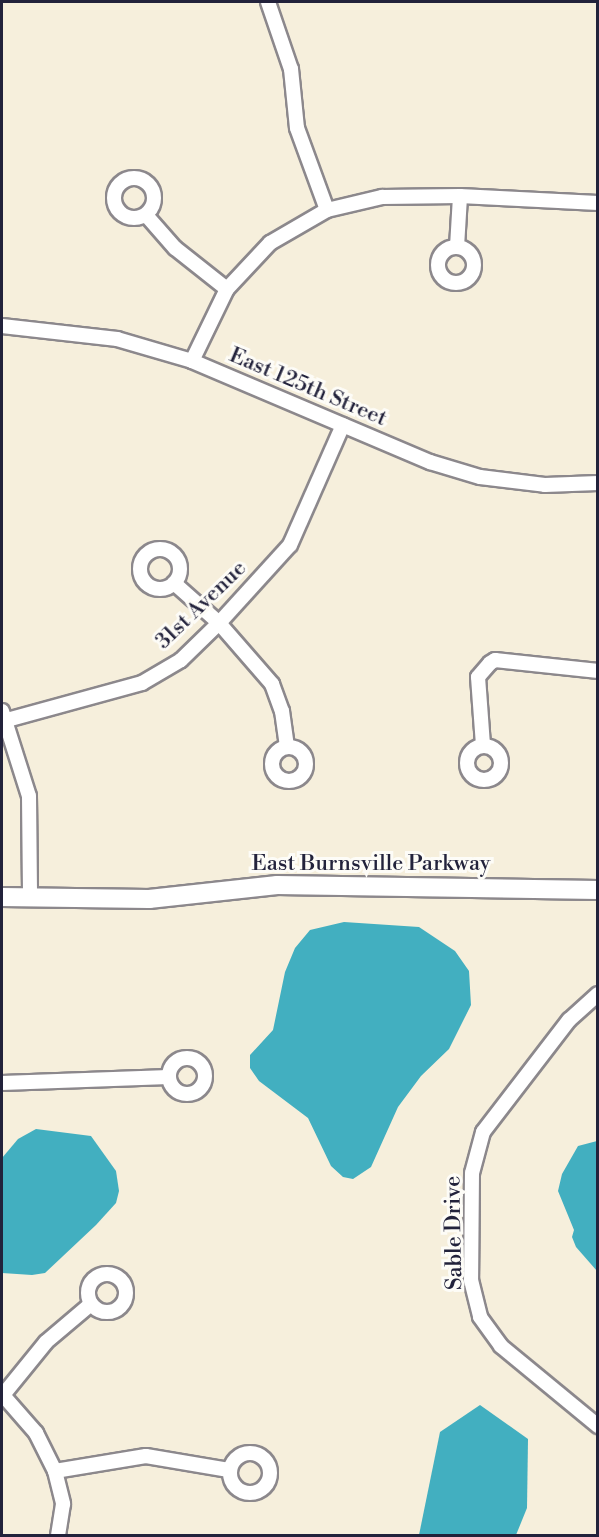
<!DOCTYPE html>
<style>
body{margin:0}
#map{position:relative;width:599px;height:1537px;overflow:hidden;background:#f6efdc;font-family:"Libre Bodoni",serif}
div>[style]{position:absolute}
.water>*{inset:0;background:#42afc0}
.roads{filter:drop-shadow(2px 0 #8c888c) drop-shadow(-2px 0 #8c888c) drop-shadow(0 2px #8c888c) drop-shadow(0 -2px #8c888c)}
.minor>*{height:14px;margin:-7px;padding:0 7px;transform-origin:7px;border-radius:7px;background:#fff}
.minor>.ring{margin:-7px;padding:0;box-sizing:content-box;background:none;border:14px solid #fff;border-radius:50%}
.tertiary>*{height:18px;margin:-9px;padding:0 9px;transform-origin:9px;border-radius:9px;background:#fff}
span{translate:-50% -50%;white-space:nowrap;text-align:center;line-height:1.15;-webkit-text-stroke:6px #fdfcf7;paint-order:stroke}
.street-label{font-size:22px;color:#22223b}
.frame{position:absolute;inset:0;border:3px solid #22223b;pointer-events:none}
</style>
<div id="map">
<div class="water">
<div style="clip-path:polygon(344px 922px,419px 927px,455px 951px,469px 971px,471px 1005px,449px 1049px,421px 1076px,398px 1107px,371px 1167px,353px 1179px,343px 1177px,331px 1166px,308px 1118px,259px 1081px,250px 1068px,250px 1055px,273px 1030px,285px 972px,295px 948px,310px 930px)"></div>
<div style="clip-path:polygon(36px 1129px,91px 1136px,116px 1171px,119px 1191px,116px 1203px,96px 1225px,45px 1273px,32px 1275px,2px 1273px,2px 1158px,18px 1139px)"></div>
<div style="clip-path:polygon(597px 1141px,598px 1141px,597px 1271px,576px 1247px,572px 1237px,574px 1230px,558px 1191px,562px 1174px,578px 1146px)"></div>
<div style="clip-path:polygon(480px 1405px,528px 1439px,527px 1508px,516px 1535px,419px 1535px,440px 1432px)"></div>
</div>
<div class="roads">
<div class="minor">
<div style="left:268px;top:2px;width:71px;rotate:71.1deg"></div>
<div style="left:291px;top:69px;width:59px;rotate:84.2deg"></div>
<div style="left:297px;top:128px;width:87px;rotate:69.9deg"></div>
<div class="ring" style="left:114px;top:178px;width:26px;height:26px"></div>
<div style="left:146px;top:215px;width:44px;rotate:48.7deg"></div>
<div style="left:175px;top:248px;width:66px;rotate:38.3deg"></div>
<div style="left:457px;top:247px;width:51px;rotate:-86.6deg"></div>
<div class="ring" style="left:438px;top:247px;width:22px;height:22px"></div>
<div style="left:2px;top:326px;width:116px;rotate:6.4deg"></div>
<div style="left:117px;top:339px;width:78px;rotate:16.3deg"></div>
<div style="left:192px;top:361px;width:259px;rotate:23deg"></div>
<div style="left:430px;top:462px;width:52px;rotate:16.7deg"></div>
<div style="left:480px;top:477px;width:65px;rotate:7deg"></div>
<div style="left:545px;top:485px;width:53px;rotate:-2.2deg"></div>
<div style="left:192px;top:361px;width:80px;rotate:-64.1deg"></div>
<div style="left:227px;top:289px;width:63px;rotate:-46.9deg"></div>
<div style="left:270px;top:243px;width:66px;rotate:-30.1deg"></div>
<div style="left:327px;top:210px;width:57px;rotate:-13.3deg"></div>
<div style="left:382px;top:197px;width:78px;rotate:-0.7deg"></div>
<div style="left:460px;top:196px;width:138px;rotate:2.9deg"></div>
<div class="ring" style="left:140px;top:549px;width:26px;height:26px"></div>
<div style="left:174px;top:583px;width:60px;rotate:41.6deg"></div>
<div style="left:219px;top:623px;width:81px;rotate:49deg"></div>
<div style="left:272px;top:684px;width:29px;rotate:70deg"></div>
<div style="left:282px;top:711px;width:36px;rotate:82deg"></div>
<div style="left:2px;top:711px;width:89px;rotate:72.4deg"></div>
<div style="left:29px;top:796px;width:101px;rotate:89.4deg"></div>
<div style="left:7px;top:720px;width:140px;rotate:-15.3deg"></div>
<div style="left:142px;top:683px;width:45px;rotate:-30.5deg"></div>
<div style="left:181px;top:660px;width:53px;rotate:-44.2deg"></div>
<div style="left:219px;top:623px;width:105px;rotate:-47.7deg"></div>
<div style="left:290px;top:545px;width:131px;rotate:-66.2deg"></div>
<div style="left:483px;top:745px;width:68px;rotate:-94.2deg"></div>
<div style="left:478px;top:677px;width:18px;rotate:-49deg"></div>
<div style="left:490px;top:663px;width:6px;rotate:-31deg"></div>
<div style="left:495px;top:660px;width:104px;rotate:6.1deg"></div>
<div class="ring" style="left:467px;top:746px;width:20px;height:20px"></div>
<div class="ring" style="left:272px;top:747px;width:20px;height:20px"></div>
<div style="left:598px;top:994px;width:39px;rotate:138deg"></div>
<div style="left:569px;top:1020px;width:141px;rotate:127.5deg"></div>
<div style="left:483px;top:1132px;width:42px;rotate:105deg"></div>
<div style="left:472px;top:1173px;width:107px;rotate:90.5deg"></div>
<div style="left:471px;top:1280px;width:38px;rotate:76deg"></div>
<div style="left:480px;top:1317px;width:36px;rotate:54deg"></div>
<div style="left:501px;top:1346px;width:126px;rotate:39.5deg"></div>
<div class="ring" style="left:169px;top:1058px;width:22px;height:22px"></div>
<div style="left:2px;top:1083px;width:167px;rotate:-2.1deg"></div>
<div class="ring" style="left:88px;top:1274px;width:24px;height:24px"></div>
<div style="left:2px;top:1394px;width:52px;rotate:48.9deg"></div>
<div style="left:36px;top:1433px;width:42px;rotate:63.4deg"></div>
<div style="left:55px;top:1471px;width:34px;rotate:76deg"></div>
<div style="left:63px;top:1504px;width:32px;rotate:99deg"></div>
<div style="left:3px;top:1395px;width:68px;rotate:-50.9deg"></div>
<div style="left:46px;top:1342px;width:59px;rotate:-40.2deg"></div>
<div class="ring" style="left:230px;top:1453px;width:26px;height:26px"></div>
<div style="left:55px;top:1471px;width:92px;rotate:-9.4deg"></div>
<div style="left:146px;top:1456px;width:84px;rotate:9.6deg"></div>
</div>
<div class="tertiary">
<div style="left:2px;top:897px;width:147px;rotate:0.8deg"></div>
<div style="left:149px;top:899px;width:129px;rotate:-6.2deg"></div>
<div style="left:277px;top:885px;width:321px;rotate:0.9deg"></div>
</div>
</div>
<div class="street-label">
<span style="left:308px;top:387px;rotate:23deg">East 125th Street</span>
<span style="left:201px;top:605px;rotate:-44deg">31st Avenue</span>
<span style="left:371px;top:864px">East Burnsville Parkway</span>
<span style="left:454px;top:1233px;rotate:-91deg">Sable Drive</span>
</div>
<div class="frame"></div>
</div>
